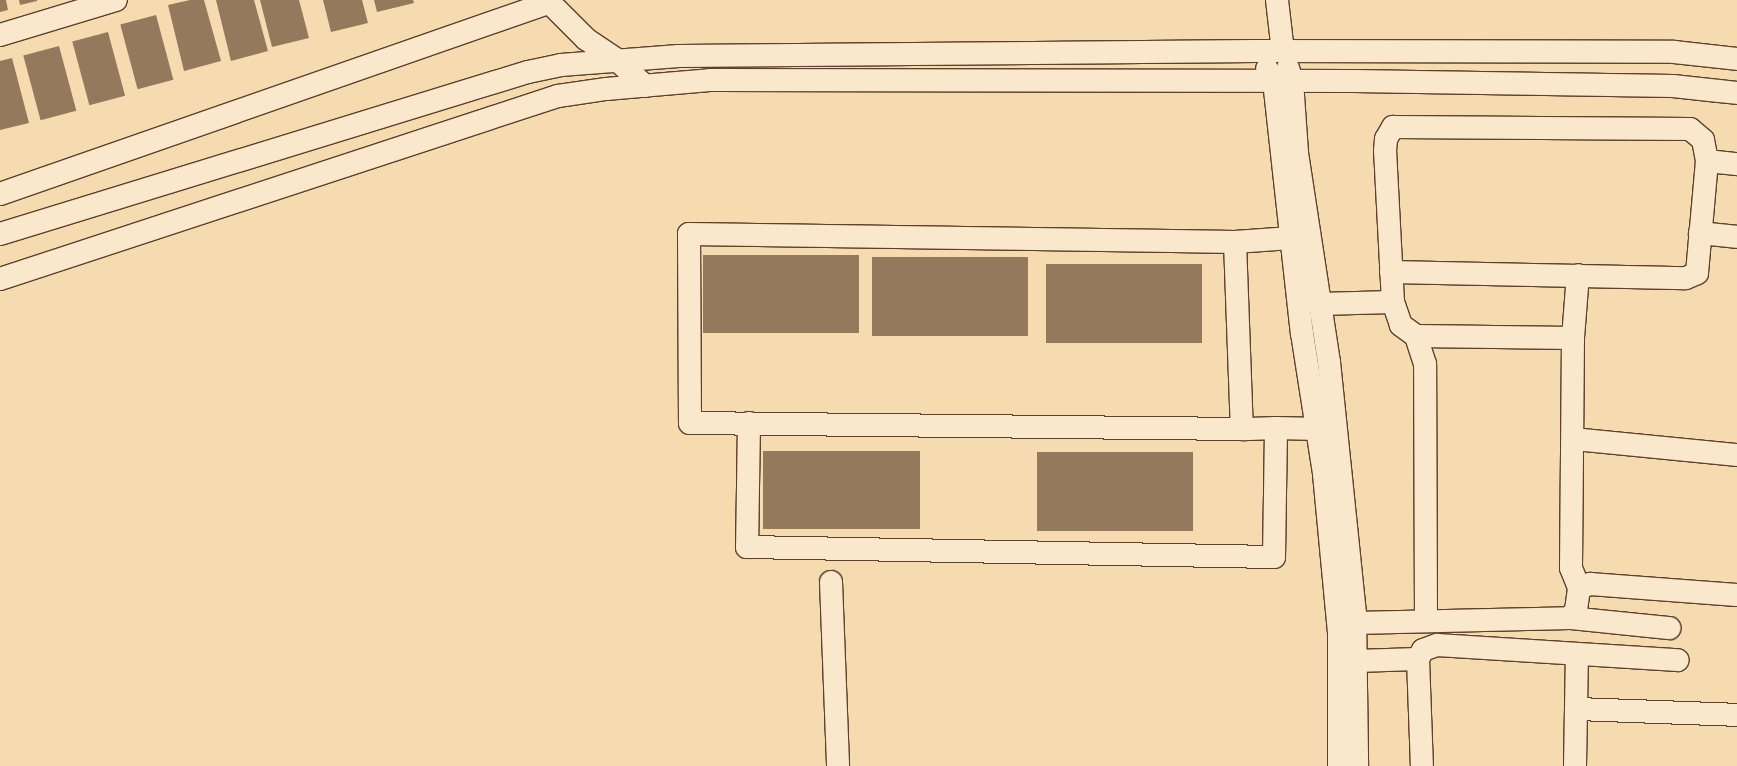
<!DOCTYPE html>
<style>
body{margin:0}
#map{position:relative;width:1737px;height:766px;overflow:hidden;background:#f6dbb1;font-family:Vollkorn,serif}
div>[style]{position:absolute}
.building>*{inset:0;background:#95795c;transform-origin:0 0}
.roads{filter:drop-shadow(1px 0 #5e412c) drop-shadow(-1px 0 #5e412c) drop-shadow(0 1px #5e412c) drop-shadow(0 -1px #5e412c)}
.street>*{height:22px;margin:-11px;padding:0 11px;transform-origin:11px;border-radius:11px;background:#f9e8cc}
.secondary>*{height:22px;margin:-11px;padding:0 11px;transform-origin:11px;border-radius:11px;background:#f9e8cc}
span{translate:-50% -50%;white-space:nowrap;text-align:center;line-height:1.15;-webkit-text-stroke:4px #f9e8cc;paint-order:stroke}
</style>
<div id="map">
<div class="building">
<div style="clip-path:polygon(0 0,6px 0,8px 10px,0 12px)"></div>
<div style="clip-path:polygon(19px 0,37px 0,37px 1px,20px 5px)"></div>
<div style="clip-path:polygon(190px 0,204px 0,221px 61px,184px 71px,168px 5px)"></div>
<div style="clip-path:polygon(216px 0,254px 0,268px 51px,231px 61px)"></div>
<div style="clip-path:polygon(260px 0,299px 0,309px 38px,272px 47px)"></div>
<div style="clip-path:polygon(323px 0,362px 0,368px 23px,331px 32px)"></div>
<div style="clip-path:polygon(374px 0,413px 0,414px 3px,377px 12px)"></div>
<div style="left:156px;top:15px;width:67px;height:37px;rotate:75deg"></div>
<div style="left:108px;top:32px;width:66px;height:37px;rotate:75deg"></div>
<div style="left:59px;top:46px;width:67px;height:37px;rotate:75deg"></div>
<div style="clip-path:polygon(12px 58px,29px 123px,0 130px,0 61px)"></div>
<div style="left:703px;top:255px;width:156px;height:78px"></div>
<div style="left:872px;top:257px;width:156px;height:79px"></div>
<div style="left:1046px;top:264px;width:156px;height:79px"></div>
<div style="left:763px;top:451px;width:157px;height:78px"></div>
<div style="left:1037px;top:452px;width:156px;height:79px"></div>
</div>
<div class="roads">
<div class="street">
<div style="left:547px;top:0;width:55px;rotate:45deg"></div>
<div style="left:586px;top:39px;width:37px;rotate:34deg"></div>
<div style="left:617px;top:60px;width:38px;rotate:43deg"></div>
<div style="left:1277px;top:0;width:52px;rotate:83.4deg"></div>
<div style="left:0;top:35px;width:121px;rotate:-16.8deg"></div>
<div style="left:0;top:194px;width:580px;rotate:-19.22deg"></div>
<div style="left:1700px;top:233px;width:37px;rotate:6deg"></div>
<div style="left:1235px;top:242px;width:187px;rotate:87.9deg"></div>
<div style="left:1242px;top:429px;width:552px;rotate:-179.38deg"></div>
<div style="left:690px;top:423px;width:189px;rotate:-90.3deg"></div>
<div style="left:689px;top:234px;width:546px;rotate:0.84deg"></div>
<div style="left:1235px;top:242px;width:56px;rotate:-4.1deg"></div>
<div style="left:1391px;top:272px;width:295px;rotate:1.2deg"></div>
<div style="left:1686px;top:278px;width:12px;rotate:-24deg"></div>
<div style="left:1697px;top:273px;width:112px;rotate:-84.9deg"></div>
<div style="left:1320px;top:304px;width:73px;rotate:-1.6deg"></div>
<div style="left:1416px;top:336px;width:157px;rotate:0.7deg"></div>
<div style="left:1573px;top:338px;width:63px;rotate:-85.5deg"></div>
<div style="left:1573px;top:338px;width:230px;rotate:90.5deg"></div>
<div style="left:1571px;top:568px;width:22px;rotate:68deg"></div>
<div style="left:749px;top:423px;width:124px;rotate:90.9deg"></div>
<div style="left:747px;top:547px;width:527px;rotate:1.09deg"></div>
<div style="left:1274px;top:557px;width:129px;rotate:-89.1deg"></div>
<div style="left:1276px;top:428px;width:34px;rotate:178deg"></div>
<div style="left:1276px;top:428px;width:42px;rotate:1.4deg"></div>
<div style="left:1573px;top:439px;width:165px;rotate:5.6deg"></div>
<div style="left:831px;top:582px;width:184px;rotate:87.8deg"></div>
<div style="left:1570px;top:618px;width:100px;rotate:5.8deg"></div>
<div style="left:1426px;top:621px;width:257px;rotate:-90.2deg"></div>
<div style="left:1425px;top:364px;width:29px;rotate:-108deg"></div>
<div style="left:1416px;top:336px;width:19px;rotate:-144deg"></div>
<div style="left:1401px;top:325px;width:24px;rotate:-109deg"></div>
<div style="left:1393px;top:302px;width:151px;rotate:-93deg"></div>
<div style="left:1385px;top:151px;width:12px;rotate:-85deg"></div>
<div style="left:1386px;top:139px;width:14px;rotate:-60deg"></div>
<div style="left:1393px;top:127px;width:297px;rotate:0.4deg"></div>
<div style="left:1690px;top:129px;width:17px;rotate:40deg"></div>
<div style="left:1703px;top:140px;width:21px;rotate:79deg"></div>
<div style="left:1707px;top:161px;width:30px;rotate:6deg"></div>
<div style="left:1355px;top:623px;width:215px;rotate:-1.3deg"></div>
<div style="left:1570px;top:618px;width:10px;rotate:-53deg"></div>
<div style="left:1576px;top:610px;width:22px;rotate:-82deg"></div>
<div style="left:1579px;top:588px;width:12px;rotate:-20deg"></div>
<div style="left:1590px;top:584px;width:147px;rotate:4.3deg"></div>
<div style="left:1418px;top:659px;width:107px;rotate:87.9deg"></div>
<div style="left:1356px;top:661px;width:62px;rotate:-1.8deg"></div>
<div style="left:1418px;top:659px;width:10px;rotate:-61deg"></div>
<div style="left:1423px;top:650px;width:15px;rotate:-20deg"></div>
<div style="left:1437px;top:645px;width:241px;rotate:3.6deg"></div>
<div style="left:1577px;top:709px;width:160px;rotate:2.1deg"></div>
<div style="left:1575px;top:766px;width:112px;rotate:-89deg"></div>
</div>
<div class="secondary">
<div style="left:1288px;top:68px;width:14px;rotate:73deg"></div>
<div style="left:1292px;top:81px;width:72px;rotate:86deg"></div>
<div style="left:1297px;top:153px;width:211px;rotate:81.3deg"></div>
<div style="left:1329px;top:362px;width:253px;rotate:84.1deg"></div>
<div style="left:1355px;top:614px;width:152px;rotate:89.2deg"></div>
<div style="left:1267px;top:69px;width:14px;rotate:60deg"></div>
<div style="left:1274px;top:81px;width:254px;rotate:83.7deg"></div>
<div style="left:1302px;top:333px;width:143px;rotate:81.1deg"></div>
<div style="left:1324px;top:474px;width:160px;rotate:84.6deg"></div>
<div style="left:1339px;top:633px;width:133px;rotate:90deg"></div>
<div style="left:0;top:234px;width:552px;rotate:-17.06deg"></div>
<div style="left:528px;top:72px;width:34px;rotate:-12deg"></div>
<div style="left:561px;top:65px;width:118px;rotate:-4.4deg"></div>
<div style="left:679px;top:56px;width:577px;rotate:-0.5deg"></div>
<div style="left:1256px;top:51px;width:418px;rotate:0.1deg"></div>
<div style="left:1674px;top:52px;width:63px;rotate:6.3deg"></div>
<div style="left:0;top:279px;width:587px;rotate:-18.16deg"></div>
<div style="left:558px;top:96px;width:49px;rotate:-8.3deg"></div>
<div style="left:606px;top:89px;width:104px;rotate:-4.9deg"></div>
<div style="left:710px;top:80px;width:644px;rotate:0.09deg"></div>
<div style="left:1354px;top:81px;width:319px;rotate:0.9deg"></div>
<div style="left:1673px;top:86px;width:64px;rotate:6.2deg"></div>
</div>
</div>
</div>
